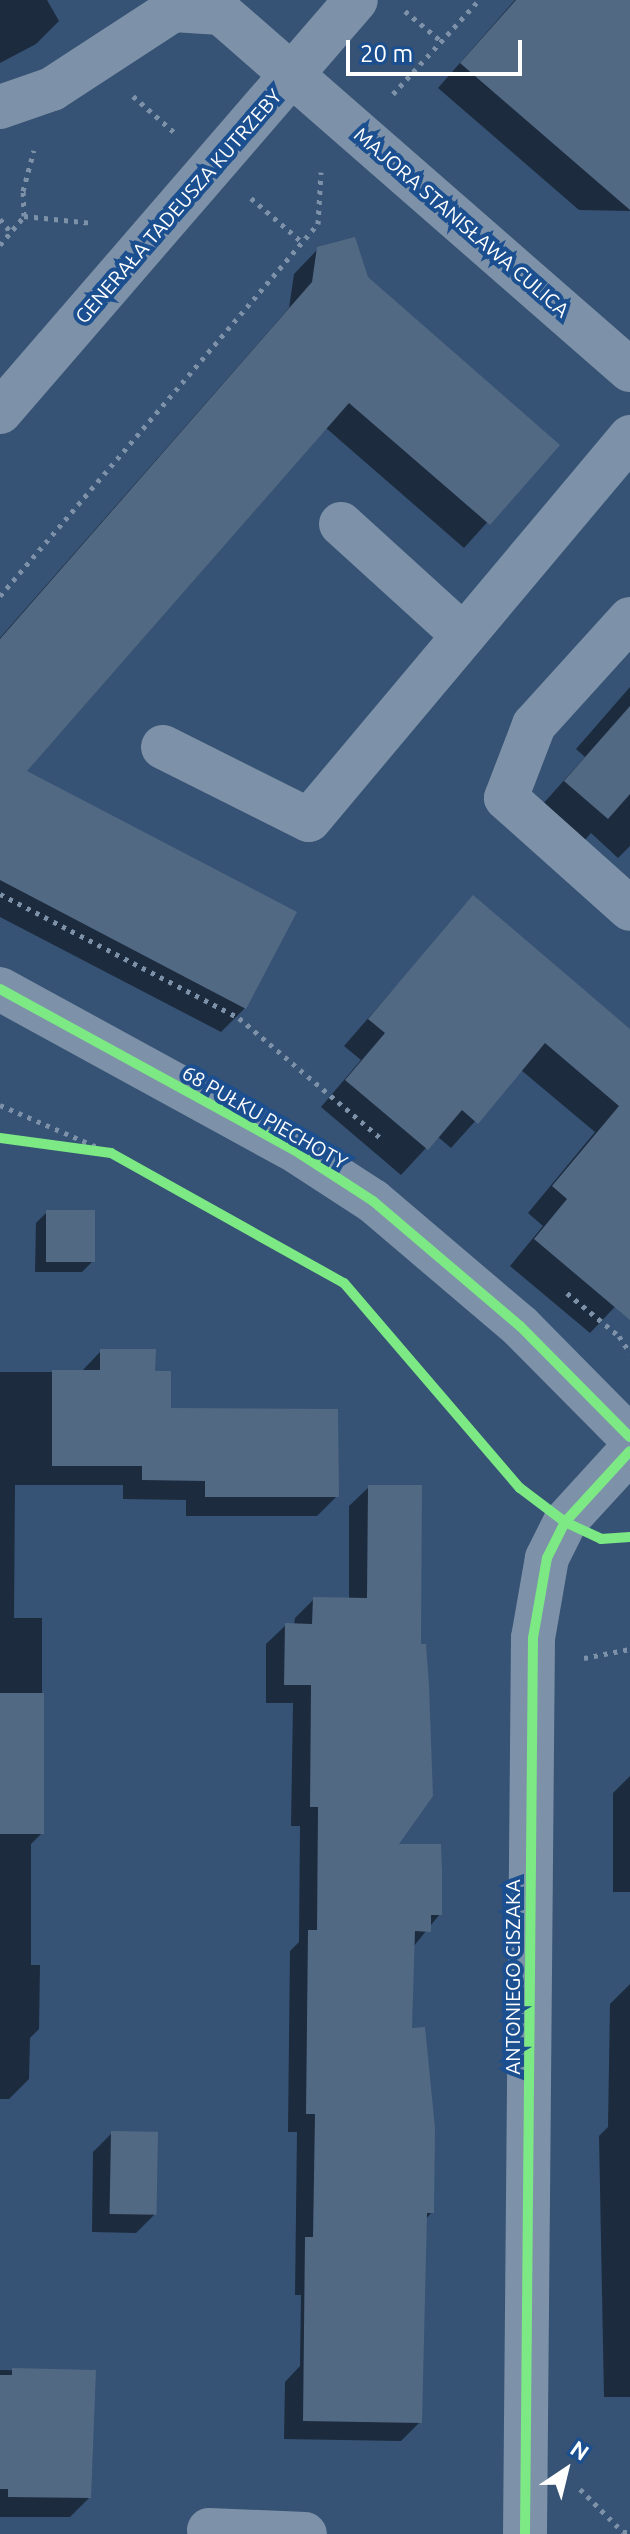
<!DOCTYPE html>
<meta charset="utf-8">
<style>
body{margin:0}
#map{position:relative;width:630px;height:2534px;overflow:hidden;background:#365274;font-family:Ubuntu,sans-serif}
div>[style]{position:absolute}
.shadow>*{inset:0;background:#0007}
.building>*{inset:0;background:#526984;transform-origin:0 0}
.path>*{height:5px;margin-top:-2.5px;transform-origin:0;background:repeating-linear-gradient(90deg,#7d92a8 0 4px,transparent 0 10px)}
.minor>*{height:44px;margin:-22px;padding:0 22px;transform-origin:22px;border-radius:22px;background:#7d92a8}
.cycleway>*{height:10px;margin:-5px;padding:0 5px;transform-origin:5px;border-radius:5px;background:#7ce984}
span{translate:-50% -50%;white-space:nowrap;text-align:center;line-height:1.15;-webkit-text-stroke:8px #1b4f8f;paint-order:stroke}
.street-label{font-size:20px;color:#fff}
.north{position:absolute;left:526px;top:2430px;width:80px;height:80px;-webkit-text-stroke:6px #1b4f8f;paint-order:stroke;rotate:35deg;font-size:22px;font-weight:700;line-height:32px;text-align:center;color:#fff}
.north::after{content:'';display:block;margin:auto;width:28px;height:36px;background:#fff;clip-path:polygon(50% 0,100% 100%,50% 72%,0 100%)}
.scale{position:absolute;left:346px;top:40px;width:176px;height:36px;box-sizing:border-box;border:4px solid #fff;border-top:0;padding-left:10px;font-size:24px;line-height:28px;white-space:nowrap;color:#fff;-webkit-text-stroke:6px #1b4f8f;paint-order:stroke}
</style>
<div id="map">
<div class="shadow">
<div style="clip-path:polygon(0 0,47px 0,59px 21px,36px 44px,0 63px)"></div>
<div style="clip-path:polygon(515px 0,630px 0,630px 211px,579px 210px,438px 88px)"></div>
<div style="clip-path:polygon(318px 249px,366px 278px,557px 445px,464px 548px,326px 428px,23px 772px,245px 1008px,221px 1032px,0 917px,0 638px,289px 308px,294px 274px)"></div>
<div style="clip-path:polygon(630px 687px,630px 846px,618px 858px,591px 833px,584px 841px,542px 805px,585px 757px,576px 749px)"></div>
<div style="clip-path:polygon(473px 898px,630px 1031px,630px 1291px,590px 1333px,510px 1266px,543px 1226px,528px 1213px,595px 1132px,521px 1070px,451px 1148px,437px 1136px,401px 1175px,321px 1107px,361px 1060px,344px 1046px)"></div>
<div style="clip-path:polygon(47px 1212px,93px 1261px,82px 1272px,35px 1272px,36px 1223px)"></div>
<div style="clip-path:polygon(101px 1351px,153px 1373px,169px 1410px,337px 1496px,317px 1516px,186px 1516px,186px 1500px,123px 1499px,123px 1485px,15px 1485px,14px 1618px,42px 1618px,42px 1833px,31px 1844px,31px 1965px,40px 1965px,39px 2029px,30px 2038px,29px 2079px,9px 2099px,0 2099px,0 1372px,81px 1372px)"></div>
<div style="clip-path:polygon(369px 1487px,396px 1846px,440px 1914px,413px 1947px,410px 2030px,432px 2212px,425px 2220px,420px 2422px,401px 2441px,284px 2439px,285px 2382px,300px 2366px,301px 2295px,295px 2295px,297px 2132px,288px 2132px,290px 1951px,299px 1942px,300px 1826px,291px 1826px,293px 1703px,266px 1703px,266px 1644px,286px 1625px,294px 1625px,295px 1618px,314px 1599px,349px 1599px,349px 1506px)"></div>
<div style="clip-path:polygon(630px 1776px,630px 1892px,613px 1892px,613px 1793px)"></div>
<div style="clip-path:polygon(630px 1984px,630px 2397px,604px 2397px,599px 2136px,608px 2127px,610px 2004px)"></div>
<div style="clip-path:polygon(112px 2133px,155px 2214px,136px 2233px,92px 2232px,93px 2152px)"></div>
<div style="clip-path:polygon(0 2370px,94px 2372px,90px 2497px,70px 2517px,0 2517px)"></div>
</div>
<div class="building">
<div style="clip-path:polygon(516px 0,630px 0,630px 210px,460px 63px)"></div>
<div style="clip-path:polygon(355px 237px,368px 277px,560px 445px,490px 525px,349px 403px,27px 771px,297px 912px,246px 1009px,0 880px,0 639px,312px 282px,317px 247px)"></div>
<div style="clip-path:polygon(630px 706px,630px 794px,608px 819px,564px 781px)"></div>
<div style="clip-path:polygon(473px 895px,630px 1029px,630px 1320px,534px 1239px,567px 1199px,552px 1186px,619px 1106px,545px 1043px,478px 1124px,462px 1110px,428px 1150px,345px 1080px,385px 1033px,368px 1019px)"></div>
<div style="left:46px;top:1210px;width:49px;height:52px"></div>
<div style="clip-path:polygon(100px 1349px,156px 1349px,155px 1371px,171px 1371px,171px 1408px,338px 1409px,339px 1497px,205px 1497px,205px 1481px,142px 1480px,142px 1466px,52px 1466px,52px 1370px,100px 1370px)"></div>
<div style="clip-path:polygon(368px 1485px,422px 1485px,421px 1644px,426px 1644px,429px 1686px,433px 1796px,399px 1844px,441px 1844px,442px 1871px,442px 1915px,431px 1915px,431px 1932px,415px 1931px,412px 2028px,425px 2027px,435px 2128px,434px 2213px,427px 2213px,422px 2423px,303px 2421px,305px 2237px,313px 2237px,315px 2114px,306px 2114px,308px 1930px,317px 1930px,318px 1807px,310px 1807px,311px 1685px,284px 1685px,285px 1623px,312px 1624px,313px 1597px,367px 1598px)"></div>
<div style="left:44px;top:1693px;width:141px;height:44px;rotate:90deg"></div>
<div style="left:111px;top:2131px;width:47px;height:83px;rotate:1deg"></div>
<div style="clip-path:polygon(12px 2368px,96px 2370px,91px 2498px,8px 2497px,8px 2489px,0 2489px,0 2375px,12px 2375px)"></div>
</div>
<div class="path">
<div style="left:405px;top:11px;width:47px;rotate:39.8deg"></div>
<div style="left:393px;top:94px;width:127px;rotate:-47.5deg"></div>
<div style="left:133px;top:96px;width:55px;rotate:41.3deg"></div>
<div style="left:251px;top:198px;width:67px;rotate:40.8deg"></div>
<div style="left:24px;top:216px;width:25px;rotate:-92deg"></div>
<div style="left:23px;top:191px;width:42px;rotate:-75deg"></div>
<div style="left:0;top:219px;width:17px;rotate:50deg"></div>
<div style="left:0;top:245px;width:38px;rotate:-50deg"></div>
<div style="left:24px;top:216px;width:69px;rotate:5.8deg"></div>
<div style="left:0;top:596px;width:489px;rotate:-49.5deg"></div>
<div style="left:318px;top:224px;width:52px;rotate:-86.7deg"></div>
<div style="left:0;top:894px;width:269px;rotate:27.4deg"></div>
<div style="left:239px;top:1018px;width:190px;rotate:40.3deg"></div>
<div style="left:0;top:1105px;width:121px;rotate:23.4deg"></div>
<div style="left:567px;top:1293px;width:67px;rotate:39.6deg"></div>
<div style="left:619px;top:1336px;width:20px;rotate:57deg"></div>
<div style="left:584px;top:1658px;width:47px;rotate:-11.1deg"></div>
<div style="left:580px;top:2489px;width:61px;rotate:45deg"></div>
<div style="left:623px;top:2532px;width:7px"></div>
</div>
<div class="minor">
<div style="left:0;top:107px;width:55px;rotate:-19.1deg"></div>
<div style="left:52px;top:89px;width:145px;rotate:-33.1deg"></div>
<div style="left:173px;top:10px;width:48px;rotate:3.6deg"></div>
<div style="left:221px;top:13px;width:543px;rotate:41.12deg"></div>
<div style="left:0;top:412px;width:544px;rotate:-49.17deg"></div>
<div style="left:341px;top:524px;width:165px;rotate:42.3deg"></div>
<div style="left:630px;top:619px;width:143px;rotate:132.2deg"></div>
<div style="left:534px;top:725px;width:78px;rotate:111deg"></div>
<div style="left:506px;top:798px;width:166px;rotate:41.8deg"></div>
<div style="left:163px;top:747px;width:163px;rotate:26.6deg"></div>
<div style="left:309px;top:820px;width:500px;rotate:-50deg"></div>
<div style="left:0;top:989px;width:341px;rotate:28.7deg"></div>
<div style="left:299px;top:1153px;width:88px;rotate:33deg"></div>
<div style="left:373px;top:1201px;width:193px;rotate:40.4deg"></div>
<div style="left:520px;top:1326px;width:156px;rotate:45.3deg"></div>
<div style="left:209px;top:2530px;width:96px;rotate:2.4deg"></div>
<div style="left:525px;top:2534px;width:896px;rotate:-89.49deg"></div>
<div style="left:533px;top:1638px;width:81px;rotate:-80.1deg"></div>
<div style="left:547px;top:1558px;width:40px;rotate:-63.4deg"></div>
<div style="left:565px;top:1522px;width:96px;rotate:-47.5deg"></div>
</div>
<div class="cycleway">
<div style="left:0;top:989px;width:341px;rotate:28.7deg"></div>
<div style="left:299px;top:1153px;width:88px;rotate:33deg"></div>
<div style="left:373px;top:1201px;width:193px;rotate:40.4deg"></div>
<div style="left:520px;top:1326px;width:156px;rotate:45.3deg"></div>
<div style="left:0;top:1138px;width:112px;rotate:7.7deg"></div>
<div style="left:111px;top:1153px;width:267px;rotate:29.2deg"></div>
<div style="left:344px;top:1283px;width:270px;rotate:49.4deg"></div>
<div style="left:520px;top:1488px;width:56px;rotate:37.1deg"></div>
<div style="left:565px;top:1522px;width:40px;rotate:25deg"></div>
<div style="left:601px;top:1539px;width:29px;rotate:-4deg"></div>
<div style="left:525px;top:2534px;width:896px;rotate:-89.49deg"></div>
<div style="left:533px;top:1638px;width:81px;rotate:-80.1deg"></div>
<div style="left:547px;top:1558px;width:40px;rotate:-63.4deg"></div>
<div style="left:565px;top:1522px;width:96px;rotate:-47.5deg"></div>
</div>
<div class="street-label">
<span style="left:178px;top:206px;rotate:-49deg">GENERAŁA TADEUSZA KUTRZEBY</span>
<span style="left:462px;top:222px;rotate:41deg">MAJORA STANISŁAWA CULICA</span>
<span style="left:265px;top:1117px;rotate:30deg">68 PUŁKU PIECHOTY</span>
<span style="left:512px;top:1977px;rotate:-90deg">ANTONIEGO CISZAKA</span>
</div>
<div class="north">N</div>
<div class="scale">20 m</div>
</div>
